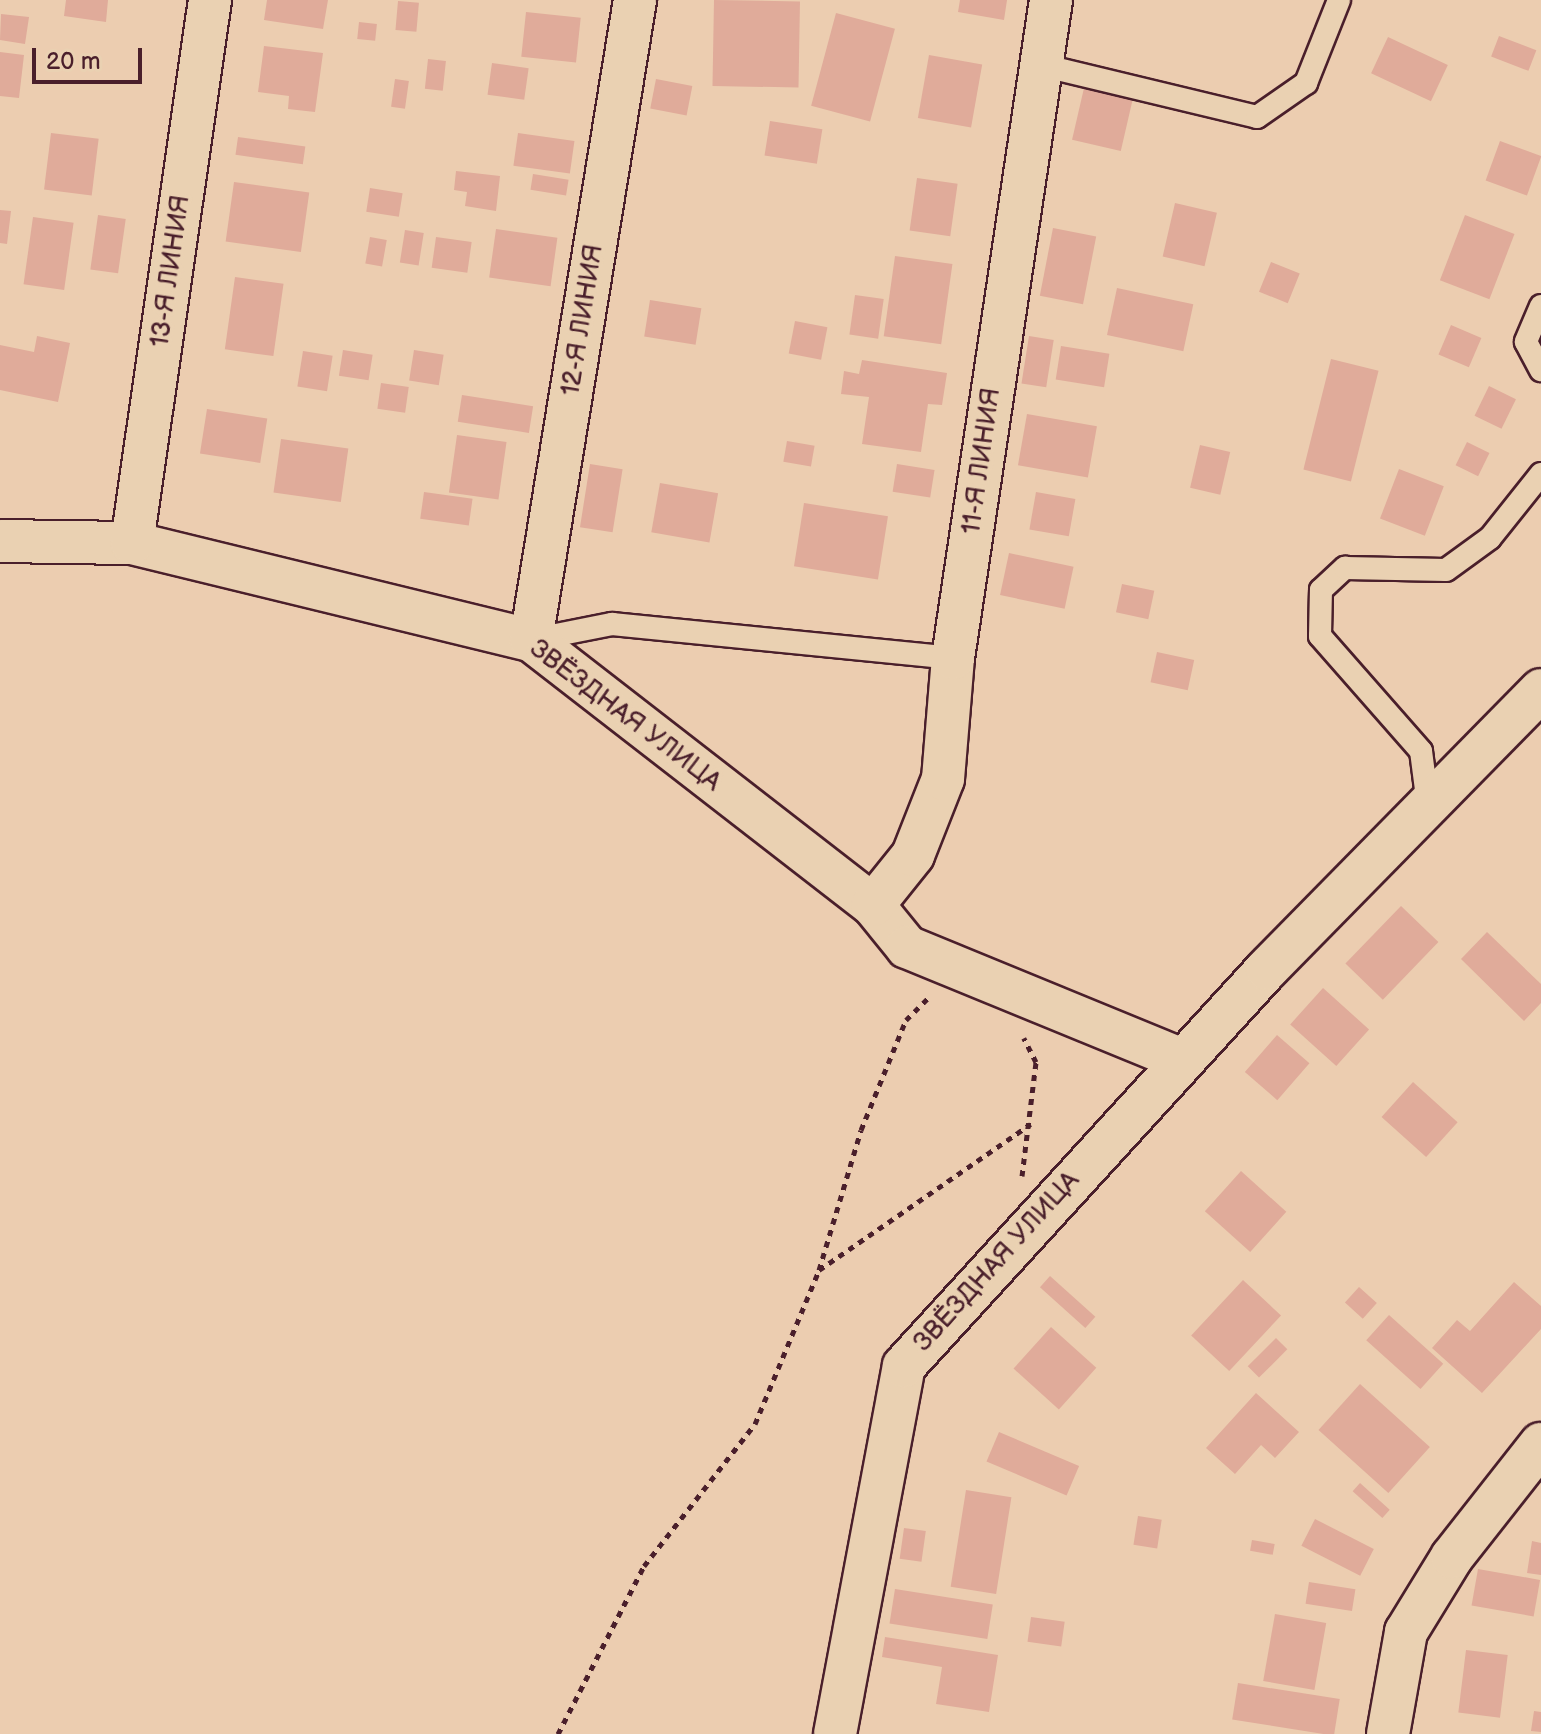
<!DOCTYPE html>
<meta charset="utf-8">
<style>
body{margin:0}
#map{position:relative;width:1541px;height:1734px;overflow:hidden;background:#eccdb0;font-family:"Balsamiq Sans",sans-serif}
div>[style]{position:absolute}
.building>*{inset:0;background:#e0ab9a;transform-origin:0 0}
.path>*{height:5px;margin-top:-2.5px;transform-origin:0;background:repeating-linear-gradient(90deg,#4a1f2b 0 6px,transparent 0 12px)}
.roads{filter:drop-shadow(2px 0 #4a1f2b) drop-shadow(-2px 0 #4a1f2b) drop-shadow(0 2px #4a1f2b) drop-shadow(0 -2px #4a1f2b)}
.service>*{height:22px;margin:-11px;padding:0 11px;transform-origin:11px;border-radius:11px;background:#ead1b2}
.minor>*{height:42px;margin:-21px;padding:0 21px;transform-origin:21px;border-radius:21px;background:#ead1b2}
span{translate:-50% -50%;white-space:nowrap;text-align:center;line-height:1.15;-webkit-text-stroke:8px #ead1b2;paint-order:stroke}
.street-label{font-size:26px;color:#4a1f2b}
.scale{position:absolute;left:32px;top:48px;width:110px;height:36px;box-sizing:border-box;border:4px solid #4a1f2b;border-top:0;padding-left:10px;font-size:24px;line-height:28px;white-space:nowrap;color:#4a1f2b;-webkit-text-stroke:6px #ead1b2;paint-order:stroke}
</style>
<div id="map">
<div class="building">
<div style="clip-path:polygon(66px 0,108px 0,106px 22px,64px 16px)"></div>
<div style="clip-path:polygon(267px 0,328px 0,323px 29px,264px 20px)"></div>
<div style="left:714px;top:0;width:86px;height:86px;rotate:1deg"></div>
<div style="clip-path:polygon(960px 0,1007px 0,1004px 20px,958px 12px)"></div>
<div style="left:398px;top:1px;width:21px;height:29px;rotate:5deg"></div>
<div style="left:526px;top:12px;width:55px;height:45px;rotate:6deg"></div>
<div style="left:836px;top:13px;width:61px;height:96px;rotate:15deg"></div>
<div style="clip-path:polygon(1px 14px,29px 17px,25px 44px,0 40px)"></div>
<div style="left:359px;top:22px;width:18px;height:17px;rotate:6deg"></div>
<div style="left:1499px;top:36px;width:40px;height:22px;rotate:21deg"></div>
<div style="left:1388px;top:37px;width:66px;height:40px;rotate:25deg"></div>
<div style="clip-path:polygon(264px 46px,323px 53px,315px 112px,288px 109px,289px 96px,258px 92px)"></div>
<div style="clip-path:polygon(0 52px,24px 55px,19px 98px,0 96px)"></div>
<div style="left:929px;top:55px;width:54px;height:64px;rotate:10deg"></div>
<div style="left:428px;top:59px;width:18px;height:30px;rotate:6deg"></div>
<div style="left:492px;top:63px;width:37px;height:32px;rotate:8deg"></div>
<div style="left:395px;top:79px;width:14px;height:28px;rotate:8deg"></div>
<div style="left:656px;top:79px;width:37px;height:30px;rotate:11deg"></div>
<div style="left:1084px;top:88px;width:50px;height:53px;rotate:13deg"></div>
<div style="left:770px;top:121px;width:53px;height:35px;rotate:9deg"></div>
<div style="left:51px;top:133px;width:48px;height:57px;rotate:7deg"></div>
<div style="left:518px;top:133px;width:57px;height:33px;rotate:8deg"></div>
<div style="left:238px;top:137px;width:68px;height:18px;rotate:8deg"></div>
<div style="left:1500px;top:141px;width:44px;height:42px;rotate:20deg"></div>
<div style="clip-path:polygon(456px 171px,500px 176px,496px 211px,465px 206px,467px 192px,454px 190px)"></div>
<div style="left:533px;top:174px;width:36px;height:16px;rotate:9deg"></div>
<div style="left:917px;top:178px;width:41px;height:53px;rotate:8deg"></div>
<div style="left:234px;top:182px;width:76px;height:60px;rotate:8deg"></div>
<div style="left:370px;top:188px;width:33px;height:24px;rotate:9deg"></div>
<div style="left:1175px;top:203px;width:43px;height:55px;rotate:13deg"></div>
<div style="clip-path:polygon(0 210px,11px 211px,7px 244px,0 243px)"></div>
<div style="left:98px;top:215px;width:28px;height:55px;rotate:8deg"></div>
<div style="left:1465px;top:215px;width:53px;height:70px;rotate:21deg"></div>
<div style="left:33px;top:217px;width:41px;height:68px;rotate:8deg"></div>
<div style="left:1053px;top:228px;width:44px;height:69px;rotate:11deg"></div>
<div style="left:496px;top:229px;width:62px;height:49px;rotate:8deg"></div>
<div style="left:405px;top:230px;width:19px;height:33px;rotate:9deg"></div>
<div style="left:370px;top:237px;width:17px;height:27px;rotate:10deg"></div>
<div style="left:436px;top:237px;width:36px;height:31px;rotate:8deg"></div>
<div style="left:895px;top:256px;width:58px;height:81px;rotate:8deg"></div>
<div style="left:1271px;top:262px;width:31px;height:32px;rotate:22deg"></div>
<div style="left:235px;top:277px;width:49px;height:73px;rotate:8deg"></div>
<div style="left:1117px;top:288px;width:78px;height:48px;rotate:12deg"></div>
<div style="left:855px;top:295px;width:29px;height:40px;rotate:8deg"></div>
<div style="left:650px;top:300px;width:52px;height:37px;rotate:9deg"></div>
<div style="left:795px;top:321px;width:33px;height:33px;rotate:11deg"></div>
<div style="left:1451px;top:325px;width:33px;height:32px;rotate:23deg"></div>
<div style="clip-path:polygon(37px 336px,70px 343px,58px 402px,0 390px,0 345px,34px 352px)"></div>
<div style="left:1029px;top:336px;width:25px;height:48px;rotate:9deg"></div>
<div style="left:1061px;top:346px;width:49px;height:34px;rotate:9deg"></div>
<div style="left:343px;top:350px;width:30px;height:26px;rotate:9deg"></div>
<div style="left:414px;top:350px;width:30px;height:31px;rotate:9deg"></div>
<div style="left:303px;top:351px;width:30px;height:36px;rotate:9deg"></div>
<div style="left:1331px;top:359px;width:49px;height:114px;rotate:14deg"></div>
<div style="clip-path:polygon(862px 360px,947px 373px,942px 405px,928px 404px,921px 452px,862px 444px,869px 397px,841px 394px,844px 371px,859px 374px)"></div>
<div style="left:381px;top:383px;width:28px;height:26px;rotate:8deg"></div>
<div style="left:1489px;top:386px;width:30px;height:33px;rotate:26deg"></div>
<div style="left:462px;top:395px;width:72px;height:27px;rotate:9deg"></div>
<div style="left:207px;top:409px;width:61px;height:45px;rotate:9deg"></div>
<div style="left:1027px;top:414px;width:71px;height:52px;rotate:10deg"></div>
<div style="left:457px;top:435px;width:50px;height:58px;rotate:8deg"></div>
<div style="left:281px;top:439px;width:68px;height:54px;rotate:8deg"></div>
<div style="left:787px;top:441px;width:28px;height:21px;rotate:10deg"></div>
<div style="left:1467px;top:442px;width:25px;height:26px;rotate:26deg"></div>
<div style="left:1200px;top:445px;width:31px;height:44px;rotate:13deg"></div>
<div style="left:590px;top:464px;width:33px;height:64px;rotate:9deg"></div>
<div style="left:897px;top:464px;width:38px;height:28px;rotate:9deg"></div>
<div style="left:1399px;top:469px;width:48px;height:53px;rotate:21deg"></div>
<div style="left:660px;top:483px;width:59px;height:50px;rotate:10deg"></div>
<div style="left:424px;top:492px;width:49px;height:27px;rotate:8deg"></div>
<div style="left:1036px;top:492px;width:40px;height:38px;rotate:10deg"></div>
<div style="left:804px;top:503px;width:85px;height:64px;rotate:9deg"></div>
<div style="left:1009px;top:553px;width:66px;height:43px;rotate:12deg"></div>
<div style="left:1122px;top:584px;width:33px;height:29px;rotate:12deg"></div>
<div style="left:1157px;top:652px;width:38px;height:31px;rotate:12deg"></div>
<div style="left:1401px;top:906px;width:52px;height:80px;rotate:44deg"></div>
<div style="clip-path:polygon(1487px 932px,1541px 984px,1541px 1003px,1524px 1021px,1461px 959px)"></div>
<div style="left:1323px;top:988px;width:62px;height:49px;rotate:42deg"></div>
<div style="left:1277px;top:1035px;width:43px;height:49px;rotate:41deg"></div>
<div style="left:1413px;top:1082px;width:60px;height:47px;rotate:42deg"></div>
<div style="left:1241px;top:1171px;width:61px;height:54px;rotate:42deg"></div>
<div style="left:1050px;top:1276px;width:61px;height:15px;rotate:42deg"></div>
<div style="left:1243px;top:1280px;width:52px;height:76px;rotate:43deg"></div>
<div style="clip-path:polygon(1514px 1282px,1541px 1306px,1541px 1329px,1482px 1393px,1432px 1348px,1457px 1320px,1470px 1331px)"></div>
<div style="left:1359px;top:1287px;width:24px;height:21px;rotate:42deg"></div>
<div style="left:1389px;top:1315px;width:73px;height:34px;rotate:42deg"></div>
<div style="left:1051px;top:1327px;width:61px;height:56px;rotate:42deg"></div>
<div style="left:1276px;top:1338px;width:16px;height:40px;rotate:45deg"></div>
<div style="left:1360px;top:1384px;width:94px;height:62px;rotate:42deg"></div>
<div style="clip-path:polygon(1256px 1393px,1299px 1432px,1275px 1458px,1261px 1445px,1235px 1474px,1206px 1448px)"></div>
<div style="left:999px;top:1432px;width:87px;height:32px;rotate:23deg"></div>
<div style="left:1360px;top:1483px;width:40px;height:11px;rotate:42deg"></div>
<div style="left:966px;top:1490px;width:46px;height:98px;rotate:9deg"></div>
<div style="left:1138px;top:1516px;width:24px;height:29px;rotate:9deg"></div>
<div style="left:1315px;top:1519px;width:66px;height:30px;rotate:27deg"></div>
<div style="left:904px;top:1528px;width:22px;height:31px;rotate:8deg"></div>
<div style="left:1252px;top:1540px;width:23px;height:11px;rotate:10deg"></div>
<div style="clip-path:polygon(1532px 1541px,1541px 1543px,1541px 1575px,1527px 1573px)"></div>
<div style="left:1478px;top:1569px;width:63px;height:37px;rotate:10deg"></div>
<div style="left:1309px;top:1582px;width:47px;height:22px;rotate:9deg"></div>
<div style="left:895px;top:1589px;width:99px;height:35px;rotate:9deg"></div>
<div style="left:1275px;top:1614px;width:52px;height:68px;rotate:10deg"></div>
<div style="left:1031px;top:1617px;width:34px;height:25px;rotate:8deg"></div>
<div style="clip-path:polygon(885px 1637px,998px 1655px,989px 1712px,936px 1704px,942px 1667px,882px 1657px)"></div>
<div style="left:1466px;top:1650px;width:42px;height:63px;rotate:7deg"></div>
<div style="left:1238px;top:1683px;width:103px;height:37px;rotate:9deg"></div>
<div style="clip-path:polygon(1534px 1711px,1541px 1712px,1541px 1732px,1531px 1731px)"></div>
</div>
<div class="path">
<div style="left:1022px;top:1176px;width:115px;rotate:-83deg"></div>
<div style="left:1036px;top:1062px;width:27px;rotate:-117deg"></div>
<div style="left:819px;top:1270px;width:146px;rotate:-73.3deg"></div>
<div style="left:861px;top:1130px;width:119px;rotate:-67.8deg"></div>
<div style="left:906px;top:1020px;width:33px;rotate:-45deg"></div>
<div style="left:558px;top:1734px;width:189px;rotate:-62.9deg"></div>
<div style="left:644px;top:1566px;width:180px;rotate:-52deg"></div>
<div style="left:755px;top:1424px;width:167px;rotate:-67.4deg"></div>
<div style="left:819px;top:1270px;width:257px;rotate:-34.6deg"></div>
</div>
<div class="roads">
<div class="service">
<div style="left:1041px;top:65px;width:222px;rotate:13.5deg"></div>
<div style="left:1257px;top:117px;width:60px;rotate:-34.8deg"></div>
<div style="left:1306px;top:83px;width:89px;rotate:-68.3deg"></div>
<div style="left:1541px;top:306px;width:39px;rotate:113deg"></div>
<div style="left:1526px;top:342px;width:32px;rotate:62deg"></div>
<div style="left:531px;top:640px;width:83px;rotate:-11.2deg"></div>
<div style="left:612px;top:624px;width:343px;rotate:5.7deg"></div>
<div style="left:1428px;top:805px;width:54px;rotate:-97.4deg"></div>
<div style="left:1421px;top:751px;width:153px;rotate:-131.3deg"></div>
<div style="left:1320px;top:636px;width:46px;rotate:-88.8deg"></div>
<div style="left:1321px;top:590px;width:33px;rotate:-43deg"></div>
<div style="left:1345px;top:568px;width:101px;rotate:1.1deg"></div>
<div style="left:1446px;top:570px;width:54px;rotate:-36deg"></div>
<div style="left:1490px;top:538px;width:82px;rotate:-51.4deg"></div>
</div>
<div class="minor">
<div style="left:0;top:541px;width:132px;rotate:0.9deg"></div>
<div style="left:132px;top:543px;width:411px;rotate:13.7deg"></div>
<div style="left:531px;top:640px;width:433px;rotate:37.8deg"></div>
<div style="left:873px;top:905px;width:54px;rotate:51deg"></div>
<div style="left:907px;top:947px;width:297px;rotate:22.3deg"></div>
<div style="left:132px;top:543px;width:549px;rotate:-81.83deg"></div>
<div style="left:531px;top:640px;width:648px;rotate:-80.77deg"></div>
<div style="left:873px;top:905px;width:64px;rotate:-51.3deg"></div>
<div style="left:913px;top:855px;width:82px;rotate:-68.5deg"></div>
<div style="left:943px;top:779px;width:121px;rotate:-85.3deg"></div>
<div style="left:953px;top:658px;width:665px;rotate:-81.53deg"></div>
<div style="left:835px;top:1734px;width:374px;rotate:-79.4deg"></div>
<div style="left:904px;top:1366px;width:538px;rotate:-47.56deg"></div>
<div style="left:1267px;top:969px;width:391px;rotate:-45.5deg"></div>
<div style="left:1388px;top:1734px;width:104px;rotate:-80deg"></div>
<div style="left:1406px;top:1632px;width:88px;rotate:-58.5deg"></div>
<div style="left:1452px;top:1557px;width:144px;rotate:-51.8deg"></div>
</div>
</div>
<div class="street-label">
<span style="left:171px;top:271px;rotate:-82deg">13-Я ЛИНИЯ</span>
<span style="left:583px;top:320px;rotate:-81deg">12-Я ЛИНИЯ</span>
<span style="left:982px;top:461px;rotate:-82deg">11-Я ЛИНИЯ</span>
<span style="left:625px;top:716px;rotate:37deg">ЗВЁЗДНАЯ УЛИЦА</span>
<span style="left:997px;top:1262px;rotate:-48deg">ЗВЁЗДНАЯ УЛИЦА</span>
</div>
<div class="scale">20 m</div>
</div>
